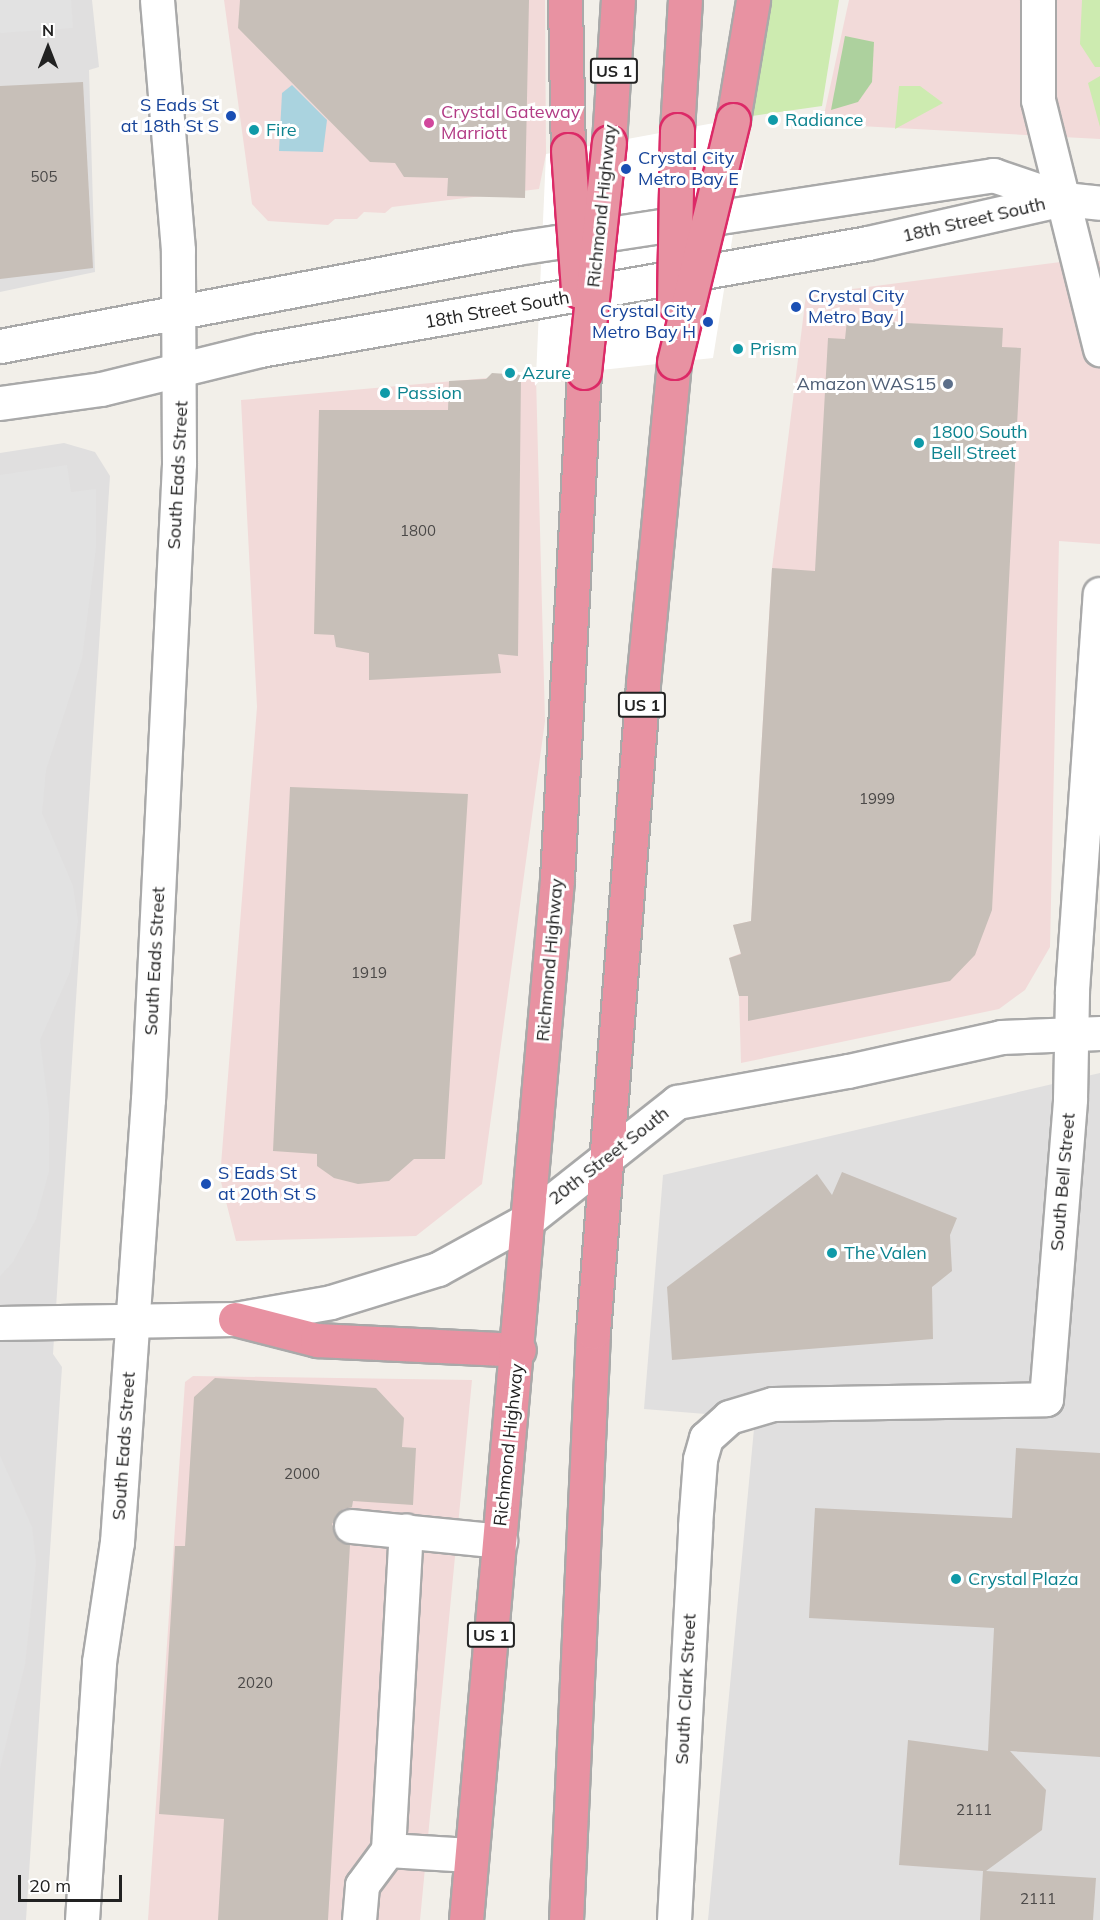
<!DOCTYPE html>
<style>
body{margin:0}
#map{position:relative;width:1100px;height:1920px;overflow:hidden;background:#f2efe9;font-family:Mulish,sans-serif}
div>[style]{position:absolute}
.residential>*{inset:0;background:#e0dfdf}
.commercial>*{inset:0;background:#f2dad9}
.grass>*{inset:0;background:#cdebb0}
.forest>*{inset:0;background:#add19e}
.parking>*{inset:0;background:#e2e2e2}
.water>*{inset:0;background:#aad3df}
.pier>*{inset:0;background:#fff}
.building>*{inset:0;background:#c7bfb8}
.roads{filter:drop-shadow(2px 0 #a9a9a9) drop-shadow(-2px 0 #a9a9a9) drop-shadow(0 2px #a9a9a9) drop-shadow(0 -2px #a9a9a9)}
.minor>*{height:33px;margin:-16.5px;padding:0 16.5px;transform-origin:16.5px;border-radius:16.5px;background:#fff}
.highway>*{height:33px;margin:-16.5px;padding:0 16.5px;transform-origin:16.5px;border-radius:16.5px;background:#e892a2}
.bridges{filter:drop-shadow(2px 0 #dc2a67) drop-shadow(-2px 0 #dc2a67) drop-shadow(0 2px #dc2a67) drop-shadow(0 -2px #dc2a67)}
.highway-bridge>*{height:33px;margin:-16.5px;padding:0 16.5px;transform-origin:16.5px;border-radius:16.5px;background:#e892a2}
.dots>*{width:16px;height:16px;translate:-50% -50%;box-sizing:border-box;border:3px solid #fff;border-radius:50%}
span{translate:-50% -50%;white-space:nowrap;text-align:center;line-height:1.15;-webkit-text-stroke:6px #fff;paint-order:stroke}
.number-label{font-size:15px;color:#4b4948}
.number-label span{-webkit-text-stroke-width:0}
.shield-label span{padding:2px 4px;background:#fff;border:2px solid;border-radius:4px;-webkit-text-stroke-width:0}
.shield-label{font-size:16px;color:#222;font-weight:700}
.transit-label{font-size:18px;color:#164399}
.right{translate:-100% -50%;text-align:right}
.left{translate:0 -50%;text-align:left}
.hotel-label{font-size:18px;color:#b23c85}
.culture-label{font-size:18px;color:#0d838f}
.street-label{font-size:18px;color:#222}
.service-label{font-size:18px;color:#4e5e75}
.north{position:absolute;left:18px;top:18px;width:60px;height:60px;-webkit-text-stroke:4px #fff;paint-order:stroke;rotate:0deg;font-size:16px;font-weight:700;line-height:24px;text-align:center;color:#222}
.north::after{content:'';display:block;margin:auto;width:21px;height:27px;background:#222;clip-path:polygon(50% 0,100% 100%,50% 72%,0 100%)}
.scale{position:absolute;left:18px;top:1875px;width:104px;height:27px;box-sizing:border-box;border:3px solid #222;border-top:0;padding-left:8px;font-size:18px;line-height:21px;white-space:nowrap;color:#222;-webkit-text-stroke:4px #fff;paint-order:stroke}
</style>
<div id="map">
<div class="residential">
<div style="clip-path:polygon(0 0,92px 0,99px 67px,89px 70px,95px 272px,0 292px)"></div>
<div style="clip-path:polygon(64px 443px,95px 452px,110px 476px,53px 1354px,62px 1367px,26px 1920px,0 1920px,0 453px)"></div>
<div style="clip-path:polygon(1100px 1073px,1100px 1920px,708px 1920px,755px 1418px,644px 1409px,663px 1175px)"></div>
</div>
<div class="commercial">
<div style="clip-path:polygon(224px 0,545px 0,546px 154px,539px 189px,392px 207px,385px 213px,364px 212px,357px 219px,335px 219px,328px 225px,268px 221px,252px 204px)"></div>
<div style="clip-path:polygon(849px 0,1100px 0,1100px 139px,822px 124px)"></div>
<div style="clip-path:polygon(1076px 260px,1100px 261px,1100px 544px,1059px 541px,1050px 947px,1025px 990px,999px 1009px,741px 1063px,739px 996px,729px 958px,741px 953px,733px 925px,751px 921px,772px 568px,806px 295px)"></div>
<div style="clip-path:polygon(521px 375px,536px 377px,545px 721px,482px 1184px,416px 1236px,236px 1241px,220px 1178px,257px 707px,241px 400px)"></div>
<div style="clip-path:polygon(193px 1376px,472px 1380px,420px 1920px,148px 1920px,185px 1382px)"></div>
</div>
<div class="grass">
<div style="clip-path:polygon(772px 0,839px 0,822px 106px,752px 116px)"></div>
<div style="clip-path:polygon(1082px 0,1100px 0,1100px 67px,1095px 67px,1080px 44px)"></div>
<div style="clip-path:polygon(1100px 76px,1100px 127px,1088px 83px)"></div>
<div style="clip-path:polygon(899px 86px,920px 86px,943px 103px,895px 129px)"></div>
</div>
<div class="forest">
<div style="clip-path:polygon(845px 36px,874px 42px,872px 82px,858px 102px,831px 110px)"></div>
</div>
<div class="parking">
<div style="clip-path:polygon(0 0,71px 0,73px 28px,0 33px)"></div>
<div style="clip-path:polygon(67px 465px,71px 492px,96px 489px,96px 548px,82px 659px,46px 770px,42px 813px,73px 886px,78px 921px,70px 972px,40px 1040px,49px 1112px,49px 1171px,36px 1219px,13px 1262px,0 1276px,0 475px)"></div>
<div style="clip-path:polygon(0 1456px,32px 1527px,36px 1563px,25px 1664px,0 1768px)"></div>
</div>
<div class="water">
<div style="clip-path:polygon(292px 85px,327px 120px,323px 152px,279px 151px,282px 93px)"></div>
</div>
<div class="pier">
<div style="clip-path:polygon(752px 116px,713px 358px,536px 377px,546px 154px)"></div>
</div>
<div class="building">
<div style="clip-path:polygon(240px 0,529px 0,525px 198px,447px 196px,448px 178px,404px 177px,395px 163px,370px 162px,238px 28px)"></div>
<div style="clip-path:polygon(83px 82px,93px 268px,0 279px,0 86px)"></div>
<div style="clip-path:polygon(847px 320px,1003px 328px,1002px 347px,1021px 348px,992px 910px,975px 955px,950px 981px,748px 1021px,748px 996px,739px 996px,729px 958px,741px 954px,733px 925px,751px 921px,772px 568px,815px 571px,828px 338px,845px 339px)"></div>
<div style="clip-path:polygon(492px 373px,521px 375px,518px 656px,498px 654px,501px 673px,369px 680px,369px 653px,336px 647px,334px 635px,314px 634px,319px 410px,448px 410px,449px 381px,486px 379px)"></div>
<div style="clip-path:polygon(290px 787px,468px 794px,445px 1159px,414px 1159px,389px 1181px,358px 1184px,334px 1178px,317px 1166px,317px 1154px,273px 1151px)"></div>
<div style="clip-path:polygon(842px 1172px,957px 1218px,950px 1235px,952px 1271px,932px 1287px,933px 1339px,672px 1360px,667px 1287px,817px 1174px,832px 1195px)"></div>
<div style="clip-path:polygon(215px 1378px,376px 1388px,404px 1418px,402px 1447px,416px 1448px,413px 1505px,353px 1501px,352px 1507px,343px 1509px,332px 1524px,340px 1541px,350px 1545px,328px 1920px,218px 1920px,224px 1819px,159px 1814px,175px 1546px,185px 1546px,194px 1397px)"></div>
<div style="clip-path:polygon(1016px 1448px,1100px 1453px,1100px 1757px,1010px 1751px,1046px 1790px,1042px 1830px,986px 1871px,1096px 1878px,1093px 1920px,980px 1920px,983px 1871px,899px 1865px,908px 1740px,988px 1751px,994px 1628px,809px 1618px,815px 1508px,1012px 1518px)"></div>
</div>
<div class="roads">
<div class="minor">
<div style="left:1038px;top:0;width:100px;rotate:90deg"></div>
<div style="left:1038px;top:100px;width:257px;rotate:76deg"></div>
<div style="left:0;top:346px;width:526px;rotate:-10.73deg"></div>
<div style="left:517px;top:248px;width:482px;rotate:-8.7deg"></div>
<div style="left:993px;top:175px;width:75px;rotate:18.7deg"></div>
<div style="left:1064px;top:199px;width:36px;rotate:6deg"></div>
<div style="left:0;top:403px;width:102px;rotate:-7.9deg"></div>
<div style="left:101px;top:389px;width:164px;rotate:-13.8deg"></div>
<div style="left:260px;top:350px;width:617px;rotate:-9.98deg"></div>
<div style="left:868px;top:243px;width:201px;rotate:-12.7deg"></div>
<div style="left:0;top:1323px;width:235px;rotate:-1deg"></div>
<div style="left:235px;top:1319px;width:97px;rotate:-10deg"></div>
<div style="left:331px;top:1302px;width:112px;rotate:-17.1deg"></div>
<div style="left:438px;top:1269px;width:104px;rotate:-28.8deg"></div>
<div style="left:529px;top:1219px;width:189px;rotate:-38.3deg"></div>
<div style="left:677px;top:1102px;width:174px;rotate:-10.3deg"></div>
<div style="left:848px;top:1071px;width:157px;rotate:-12.5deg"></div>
<div style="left:1001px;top:1037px;width:99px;rotate:-2.3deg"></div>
<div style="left:351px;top:1526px;width:150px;rotate:5.7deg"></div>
<div style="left:388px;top:1850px;width:82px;rotate:3.5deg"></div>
<div style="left:82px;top:1920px;width:259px;rotate:-86.2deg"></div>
<div style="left:99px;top:1662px;width:121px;rotate:-81.5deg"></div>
<div style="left:117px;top:1542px;width:443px;rotate:-86deg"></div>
<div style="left:148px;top:1100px;width:638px;rotate:-87.21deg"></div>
<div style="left:179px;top:463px;width:213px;rotate:-90.3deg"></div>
<div style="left:178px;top:250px;width:251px;rotate:-94.8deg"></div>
<div style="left:359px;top:1920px;width:35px;rotate:-85deg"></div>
<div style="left:362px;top:1885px;width:44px;rotate:-53.4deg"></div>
<div style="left:388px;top:1850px;width:320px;rotate:-86.8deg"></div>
<div style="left:674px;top:1920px;width:395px;rotate:-86.9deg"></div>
<div style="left:695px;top:1526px;width:67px;rotate:-85.7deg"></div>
<div style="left:700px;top:1459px;width:22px;rotate:-74deg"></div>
<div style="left:706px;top:1438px;width:31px;rotate:-42deg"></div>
<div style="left:729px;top:1417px;width:46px;rotate:-16.5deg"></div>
<div style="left:773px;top:1404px;width:273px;rotate:-1deg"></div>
<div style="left:1046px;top:1399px;width:301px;rotate:-85.4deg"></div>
<div style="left:1070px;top:1099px;width:109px;rotate:-88.9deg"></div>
<div style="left:1072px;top:990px;width:397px;rotate:-86deg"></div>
</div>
<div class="highway">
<div style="left:565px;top:0;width:150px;rotate:88.9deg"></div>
<div style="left:733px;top:120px;width:122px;rotate:-80.5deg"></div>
<div style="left:677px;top:130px;width:130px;rotate:-86.5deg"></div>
<div style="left:609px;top:142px;width:142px;rotate:-86.4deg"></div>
<div style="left:235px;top:1319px;width:85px;rotate:14.4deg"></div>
<div style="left:317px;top:1340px;width:202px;rotate:2.8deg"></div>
<div style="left:466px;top:1920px;width:1045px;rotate:-85deg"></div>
<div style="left:557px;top:879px;width:508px;rotate:-86.95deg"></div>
<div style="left:566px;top:1920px;width:589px;rotate:-87.37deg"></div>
<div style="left:593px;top:1332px;width:650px;rotate:-85.59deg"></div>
<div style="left:643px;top:684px;width:323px;rotate:-84.5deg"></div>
</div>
</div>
<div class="bridges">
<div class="highway-bridge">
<div style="left:568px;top:150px;width:141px;rotate:85.9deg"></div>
<div style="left:674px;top:303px;width:173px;rotate:-89deg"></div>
<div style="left:674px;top:362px;width:249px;rotate:-76.3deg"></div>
<div style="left:584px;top:372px;width:231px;rotate:-83.8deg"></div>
</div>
</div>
<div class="dots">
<div style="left:231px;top:116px;background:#1a4fb4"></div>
<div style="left:773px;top:120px;background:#0f9aa8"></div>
<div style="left:429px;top:123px;background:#d1479c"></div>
<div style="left:254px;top:130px;background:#0f9aa8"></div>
<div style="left:626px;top:169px;background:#1a4fb4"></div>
<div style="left:796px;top:307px;background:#1a4fb4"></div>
<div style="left:708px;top:322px;background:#1a4fb4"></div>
<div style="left:738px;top:349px;background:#0f9aa8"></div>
<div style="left:510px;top:373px;background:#0f9aa8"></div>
<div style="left:948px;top:384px;background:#5c6f8a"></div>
<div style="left:385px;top:393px;background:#0f9aa8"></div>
<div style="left:919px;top:443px;background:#0f9aa8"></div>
<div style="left:206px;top:1184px;background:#1a4fb4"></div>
<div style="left:832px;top:1253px;background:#0f9aa8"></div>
<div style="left:956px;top:1579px;background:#0f9aa8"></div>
</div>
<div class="number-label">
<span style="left:44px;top:177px">505</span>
<span style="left:418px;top:531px">1800</span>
<span style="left:877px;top:799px">1999</span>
<span style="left:369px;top:973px">1919</span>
<span style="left:302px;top:1474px">2000</span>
<span style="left:255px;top:1683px">2020</span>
<span style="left:974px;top:1810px">2111</span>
<span style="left:1038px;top:1899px">2111</span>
</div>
<div class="shield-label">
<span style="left:614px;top:71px">US 1</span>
<span style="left:642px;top:705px">US 1</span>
<span style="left:491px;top:1635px">US 1</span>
</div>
<div class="transit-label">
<span class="right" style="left:219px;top:116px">S Eads St<br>at 18th St S</span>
<span class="left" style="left:638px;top:169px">Crystal City<br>Metro Bay E</span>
<span class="left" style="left:808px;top:307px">Crystal City<br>Metro Bay J</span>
<span class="right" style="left:696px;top:322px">Crystal City<br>Metro Bay H</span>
<span class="left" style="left:218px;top:1184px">S Eads St<br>at 20th St S</span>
</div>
<div class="hotel-label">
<span class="left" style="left:441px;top:123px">Crystal Gateway<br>Marriott</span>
</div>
<div class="culture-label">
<span class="left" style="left:785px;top:120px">Radiance</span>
<span class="left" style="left:266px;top:130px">Fire</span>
<span class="left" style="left:750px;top:349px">Prism</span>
<span class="left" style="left:522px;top:373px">Azure</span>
<span class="left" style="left:397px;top:393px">Passion</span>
<span class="left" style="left:931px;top:443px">1800 South<br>Bell Street</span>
<span class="left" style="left:844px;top:1253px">The Valen</span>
<span class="left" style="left:968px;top:1579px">Crystal Plaza</span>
</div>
<div class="street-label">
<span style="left:602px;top:206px;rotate:-84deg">Richmond Highway</span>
<span style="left:974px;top:220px;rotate:-13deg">18th Street South</span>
<span style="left:497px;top:310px;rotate:-10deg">18th Street South</span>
<span style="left:178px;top:475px;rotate:-87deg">South Eads Street</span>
<span style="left:550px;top:960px;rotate:-85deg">Richmond Highway</span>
<span style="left:155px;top:961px;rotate:-87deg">South Eads Street</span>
<span style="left:609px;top:1156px;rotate:-38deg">20th Street South</span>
<span style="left:1063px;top:1182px;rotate:-85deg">South Bell Street</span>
<span style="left:509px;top:1445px;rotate:-84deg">Richmond Highway</span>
<span style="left:124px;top:1446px;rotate:-86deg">South Eads Street</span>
<span style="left:686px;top:1689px;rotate:-87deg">South Clark Street</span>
</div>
<div class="service-label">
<span class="right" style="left:936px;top:384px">Amazon WAS15</span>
</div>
<div class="north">N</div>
<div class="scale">20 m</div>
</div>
